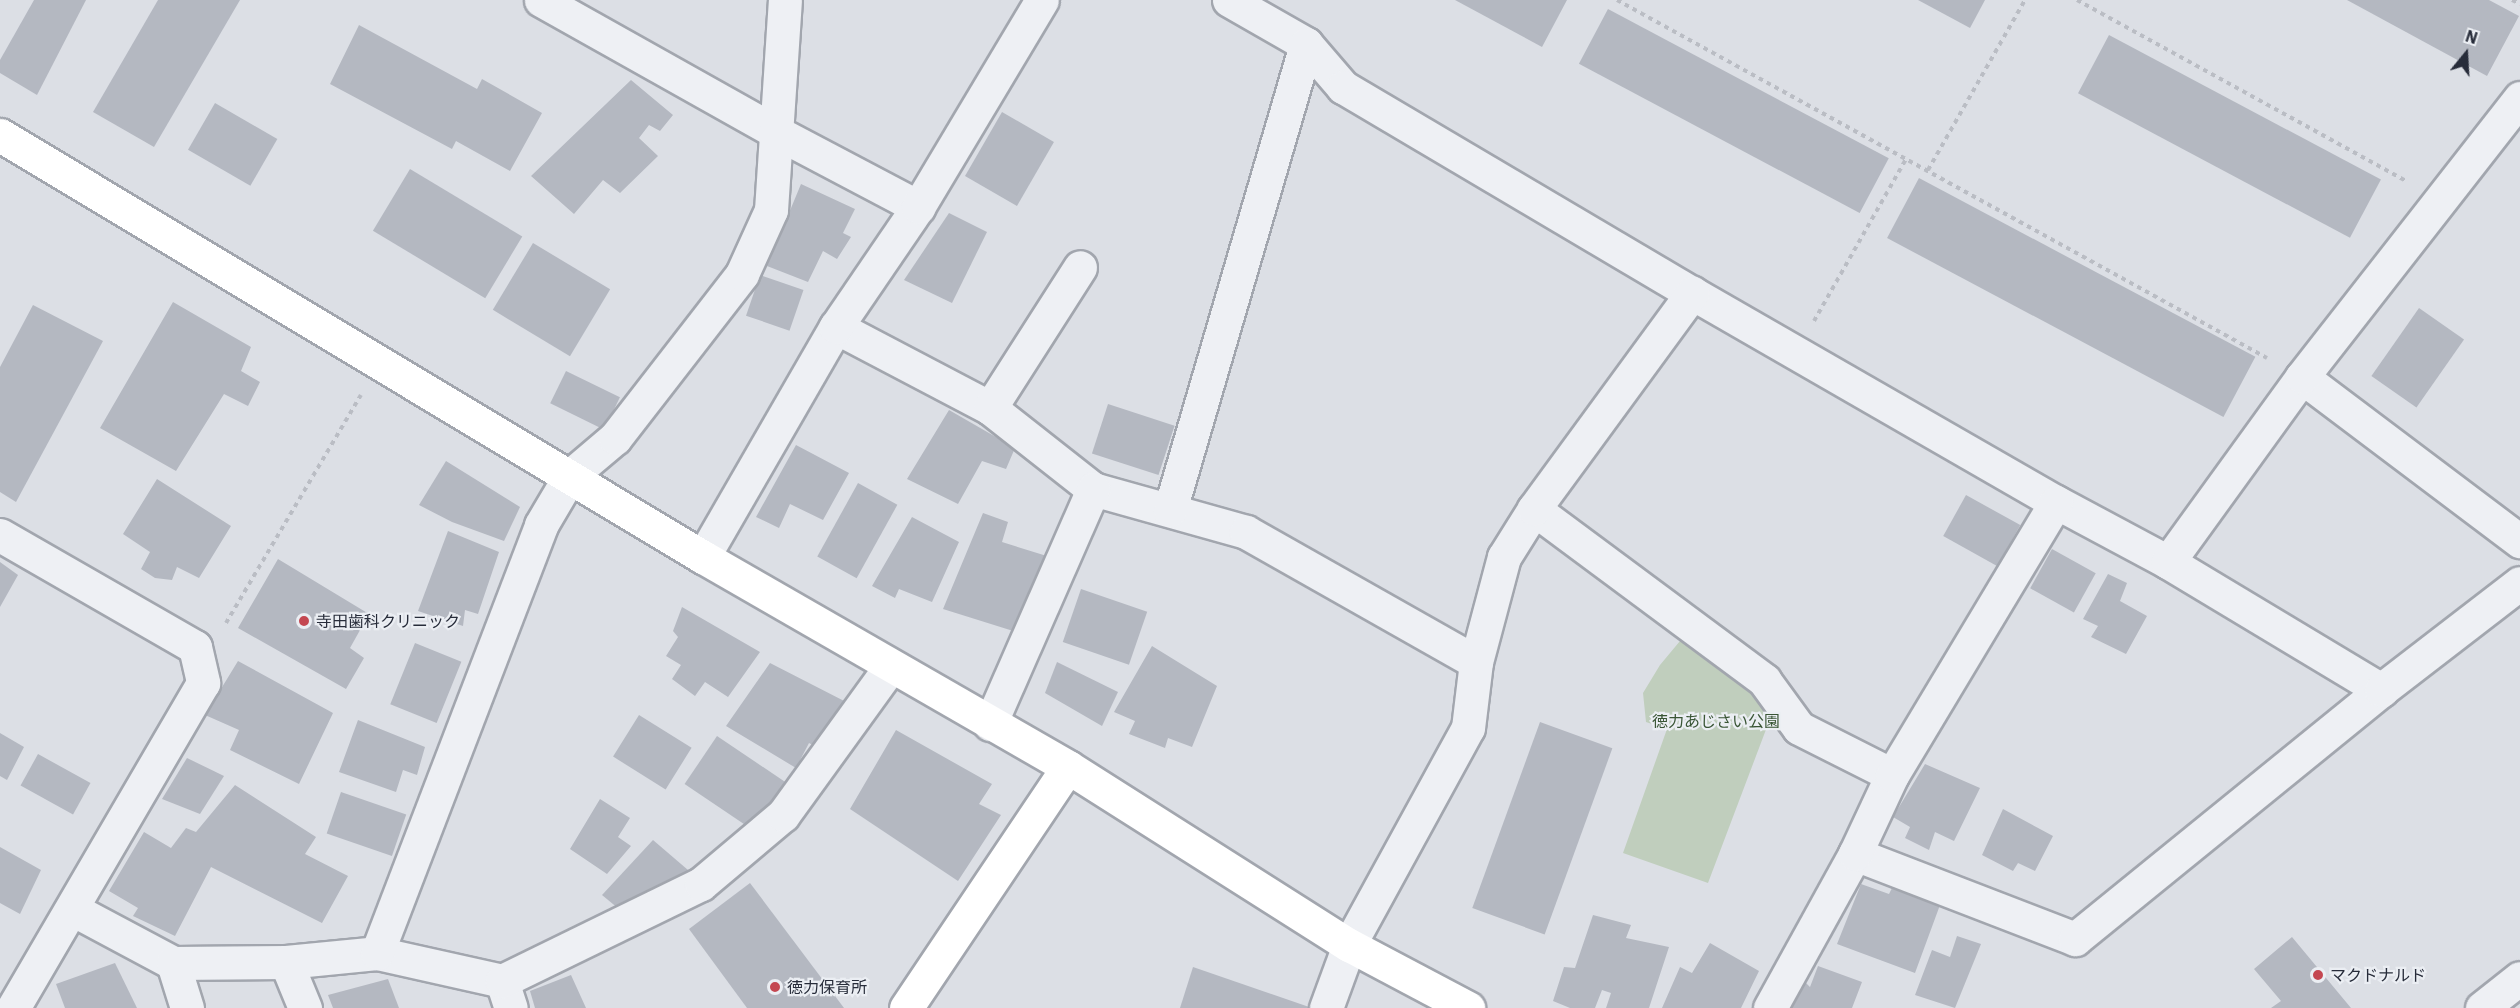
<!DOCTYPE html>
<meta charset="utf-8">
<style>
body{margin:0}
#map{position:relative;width:2520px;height:1008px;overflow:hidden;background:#dcdfe5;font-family:"IBM Plex Sans","Noto Sans JP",sans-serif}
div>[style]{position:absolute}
.green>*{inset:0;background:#c0cebd}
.building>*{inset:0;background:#b4b8c1;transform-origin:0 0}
.path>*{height:4px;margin-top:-2px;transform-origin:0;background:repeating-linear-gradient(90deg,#babdc4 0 4.5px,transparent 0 9px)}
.roads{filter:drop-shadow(2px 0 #a2a6ae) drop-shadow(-2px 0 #a2a6ae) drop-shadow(0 2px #a2a6ae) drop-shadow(0 -2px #a2a6ae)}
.street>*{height:33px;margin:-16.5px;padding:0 16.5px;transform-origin:16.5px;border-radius:16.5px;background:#eef0f4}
.secondary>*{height:33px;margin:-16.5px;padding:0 16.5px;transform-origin:16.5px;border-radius:16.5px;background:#fff}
.dots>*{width:16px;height:16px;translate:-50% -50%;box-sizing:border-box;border:3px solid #ebeef3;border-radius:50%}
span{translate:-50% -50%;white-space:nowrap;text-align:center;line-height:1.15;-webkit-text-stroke:4.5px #ebeef3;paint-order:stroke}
.poi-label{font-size:16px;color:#272c3a}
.left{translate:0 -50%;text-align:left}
.park-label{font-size:16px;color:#395535}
.north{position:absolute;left:2436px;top:24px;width:60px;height:60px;-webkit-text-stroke:4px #ebeef3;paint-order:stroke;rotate:18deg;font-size:16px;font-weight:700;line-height:24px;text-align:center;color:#272c3a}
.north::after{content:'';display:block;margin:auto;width:21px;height:27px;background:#272c3a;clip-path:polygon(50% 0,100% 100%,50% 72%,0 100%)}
</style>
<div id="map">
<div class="green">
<div style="clip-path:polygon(1685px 635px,1721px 660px,1773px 711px,1708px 883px,1623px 853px,1667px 729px,1646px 722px,1643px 693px,1660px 665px)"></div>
</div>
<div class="building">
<div style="clip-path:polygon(34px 0,86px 0,37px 95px,0 73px,0 60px)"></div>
<div style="clip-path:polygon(158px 0,240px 0,154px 147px,93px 112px)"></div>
<div style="clip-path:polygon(1455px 0,1567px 0,1542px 47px)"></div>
<div style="clip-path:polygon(1918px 0,1985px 0,1970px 28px)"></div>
<div style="clip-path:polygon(2347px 0,2489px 0,2519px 16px,2487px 76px)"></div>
<div style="left:1608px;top:9px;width:318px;height:62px;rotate:28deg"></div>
<div style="clip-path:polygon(359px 25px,477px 89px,482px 79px,542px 113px,510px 171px,456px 141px,452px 149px,330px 84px)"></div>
<div style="left:2109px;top:35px;width:308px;height:66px;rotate:28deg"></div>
<div style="clip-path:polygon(631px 80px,673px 115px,660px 131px,649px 125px,639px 138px,658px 156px,620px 193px,603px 180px,574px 214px,531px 176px)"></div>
<div style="left:215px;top:103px;width:72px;height:54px;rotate:30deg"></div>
<div style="left:1002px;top:112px;width:60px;height:74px;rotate:30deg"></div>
<div style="left:410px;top:169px;width:131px;height:72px;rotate:31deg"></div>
<div style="left:1919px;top:178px;width:381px;height:68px;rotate:28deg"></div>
<div style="clip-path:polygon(801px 184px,855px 209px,843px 233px,851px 237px,837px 259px,823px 251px,808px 282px,767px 266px)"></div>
<div style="clip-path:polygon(949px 213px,987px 232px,952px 303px,904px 280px)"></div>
<div style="left:533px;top:243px;width:90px;height:78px;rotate:31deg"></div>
<div style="left:760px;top:275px;width:46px;height:43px;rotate:19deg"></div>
<div style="clip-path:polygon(173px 302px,251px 347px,241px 371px,260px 382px,248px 406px,224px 394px,176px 471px,100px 428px)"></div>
<div style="clip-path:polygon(33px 305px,103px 341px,16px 502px,0 492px,0 367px)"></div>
<div style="left:2419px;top:308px;width:55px;height:83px;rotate:35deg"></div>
<div style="left:566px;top:371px;width:60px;height:36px;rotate:26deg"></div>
<div style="left:1108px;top:404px;width:70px;height:52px;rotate:18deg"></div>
<div style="clip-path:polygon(949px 410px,1015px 448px,1006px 469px,982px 461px,958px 504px,907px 479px)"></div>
<div style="clip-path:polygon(796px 445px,849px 473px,823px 520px,790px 504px,779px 528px,756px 517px)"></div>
<div style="clip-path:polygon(446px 461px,520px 507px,504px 541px,452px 522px,419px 505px)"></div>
<div style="clip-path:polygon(157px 479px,231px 526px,199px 578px,177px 567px,172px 580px,155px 578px,141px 569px,150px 552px,123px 534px)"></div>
<div style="left:858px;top:483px;width:45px;height:84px;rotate:29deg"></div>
<div style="left:1966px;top:495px;width:62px;height:47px;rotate:29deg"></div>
<div style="clip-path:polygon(983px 513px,1008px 522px,1002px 542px,1050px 557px,1020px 633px,943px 609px)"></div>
<div style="clip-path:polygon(912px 517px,959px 542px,932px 602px,899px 589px,895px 598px,872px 586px)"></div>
<div style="clip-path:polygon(448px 531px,499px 552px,478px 614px,465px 610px,463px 626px,418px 611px)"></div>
<div style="left:2052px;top:549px;width:50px;height:45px;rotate:29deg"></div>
<div style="clip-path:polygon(278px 559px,369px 614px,350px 648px,364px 658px,346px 689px,238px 628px)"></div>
<div style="clip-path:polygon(0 562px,18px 575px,0 607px)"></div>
<div style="clip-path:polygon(2108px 574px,2127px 583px,2120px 601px,2147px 616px,2126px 654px,2091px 637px,2098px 626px,2083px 619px)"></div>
<div style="left:1081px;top:589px;width:70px;height:56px;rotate:19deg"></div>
<div style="clip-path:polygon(682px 607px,760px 652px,728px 697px,705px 682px,695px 696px,672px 679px,681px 665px,666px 656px,678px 637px,673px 631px)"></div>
<div style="left:415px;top:643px;width:50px;height:66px;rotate:22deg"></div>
<div style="clip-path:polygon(1152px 646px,1217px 686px,1192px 747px,1168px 738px,1165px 748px,1129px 734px,1135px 721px,1114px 712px)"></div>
<div style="clip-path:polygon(238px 661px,333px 713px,299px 784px,230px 750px,239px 730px,205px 715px)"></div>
<div style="clip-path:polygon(1057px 662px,1118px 692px,1102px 726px,1045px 693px)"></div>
<div style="clip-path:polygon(770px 663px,850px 704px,820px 749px,809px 743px,796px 768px,726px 726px)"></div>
<div style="left:639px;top:715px;width:62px;height:49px;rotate:32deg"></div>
<div style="clip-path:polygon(358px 720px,425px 747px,417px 775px,403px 770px,396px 792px,339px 772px)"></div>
<div style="left:1540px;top:722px;width:77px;height:198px;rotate:20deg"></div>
<div style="clip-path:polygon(896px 730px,992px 784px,979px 804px,1001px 815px,958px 881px,850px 809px)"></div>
<div style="clip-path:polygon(0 733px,24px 747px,7px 780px,0 776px)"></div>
<div style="left:717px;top:736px;width:85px;height:58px;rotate:34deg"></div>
<div style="left:38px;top:754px;width:60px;height:36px;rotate:29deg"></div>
<div style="clip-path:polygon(187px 758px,224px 776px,200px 814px,162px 799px)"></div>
<div style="clip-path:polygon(1925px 764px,1980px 788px,1954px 841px,1935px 832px,1929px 850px,1905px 838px,1910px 827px,1893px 817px)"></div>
<div style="clip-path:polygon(235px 785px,316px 837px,305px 854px,348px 876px,322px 923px,211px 867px,175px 936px,133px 916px,138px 908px,109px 891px,144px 832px,171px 848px,186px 828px,196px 832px)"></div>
<div style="left:341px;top:792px;width:69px;height:44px;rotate:19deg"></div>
<div style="clip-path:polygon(600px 799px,630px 818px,618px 837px,631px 846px,607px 874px,570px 849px)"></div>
<div style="clip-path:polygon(2003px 809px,2053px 836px,2035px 871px,2018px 863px,2013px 871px,1982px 855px)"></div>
<div style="clip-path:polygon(653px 840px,688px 870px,653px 903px,625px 914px,602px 895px)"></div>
<div style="clip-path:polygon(0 847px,41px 870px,20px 914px,0 903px)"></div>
<div style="clip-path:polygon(750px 883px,844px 1008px,747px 1008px,689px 929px)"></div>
<div style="clip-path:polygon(1861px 884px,1889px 894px,1893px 886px,1940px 905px,1915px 973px,1837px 944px)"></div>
<div style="clip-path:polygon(1593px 915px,1631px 925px,1626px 938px,1669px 947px,1649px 1008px,1606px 1008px,1611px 993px,1602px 990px,1595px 1008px,1570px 1008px,1553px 1001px,1564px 967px,1575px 968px)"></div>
<div style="clip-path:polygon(1957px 936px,1981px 944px,1955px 1008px,1915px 995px,1932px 950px,1950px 957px)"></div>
<div style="clip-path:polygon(2292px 937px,2351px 1008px,2271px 1008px,2281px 1001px,2254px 969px)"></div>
<div style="clip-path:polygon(1710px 943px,1759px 971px,1741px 1008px,1662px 1008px,1680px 967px,1692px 973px)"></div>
<div style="clip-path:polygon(115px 963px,137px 1008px,65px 1008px,56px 984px)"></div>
<div style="clip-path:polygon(1818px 966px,1862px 982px,1852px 1008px,1792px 1008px,1804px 981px,1810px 987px)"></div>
<div style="clip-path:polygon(1193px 967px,1312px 1008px,1180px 1008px)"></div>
<div style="clip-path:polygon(571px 975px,586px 1008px,535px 1008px,530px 991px)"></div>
<div style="clip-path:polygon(388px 979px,399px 1008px,333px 1008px,328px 995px)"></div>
</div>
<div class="path">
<div style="left:1617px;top:0;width:742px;rotate:28.84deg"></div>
<div style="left:2077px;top:0;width:376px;rotate:28.8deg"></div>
<div style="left:2512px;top:0;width:9px;rotate:27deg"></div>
<div style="left:1928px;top:170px;width:196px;rotate:-60.3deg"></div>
<div style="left:1814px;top:321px;width:186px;rotate:-60.4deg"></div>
<div style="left:226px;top:623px;width:265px;rotate:-59.4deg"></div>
</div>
<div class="roads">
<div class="street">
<div style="left:541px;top:0;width:270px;rotate:29.3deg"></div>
<div style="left:776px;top:132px;width:161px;rotate:27.8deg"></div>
<div style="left:1229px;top:0;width:89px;rotate:29.7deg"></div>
<div style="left:1306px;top:44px;width:57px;rotate:49.3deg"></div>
<div style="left:1343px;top:87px;width:405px;rotate:30.6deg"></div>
<div style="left:1692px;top:293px;width:420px;rotate:29.9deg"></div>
<div style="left:2056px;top:502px;width:127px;rotate:28.2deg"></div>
<div style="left:2168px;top:562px;width:249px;rotate:31deg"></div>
<div style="left:836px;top:327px;width:174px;rotate:27.7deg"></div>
<div style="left:990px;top:408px;width:131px;rotate:38.2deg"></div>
<div style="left:1093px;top:489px;width:159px;rotate:15.7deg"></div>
<div style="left:1246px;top:532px;width:264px;rotate:29.5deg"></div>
<div style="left:2302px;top:377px;width:273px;rotate:37deg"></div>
<div style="left:990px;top:408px;width:167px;rotate:-57.4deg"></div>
<div style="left:1534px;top:509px;width:287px;rotate:36.6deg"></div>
<div style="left:1764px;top:680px;width:59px;rotate:53.9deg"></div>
<div style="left:1799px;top:728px;width:104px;rotate:26.8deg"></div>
<div style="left:1170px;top:510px;width:485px;rotate:-73.7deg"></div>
<div style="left:0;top:535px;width:225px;rotate:29.9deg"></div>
<div style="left:195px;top:647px;width:37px;rotate:77deg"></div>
<div style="left:203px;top:683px;width:376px;rotate:120.3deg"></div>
<div style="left:703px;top:557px;width:266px;rotate:-60deg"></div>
<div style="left:836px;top:327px;width:145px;rotate:-55.7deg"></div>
<div style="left:918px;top:207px;width:241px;rotate:-59.1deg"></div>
<div style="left:2168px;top:562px;width:228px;rotate:-54.1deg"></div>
<div style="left:2302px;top:377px;width:354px;rotate:-52deg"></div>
<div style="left:990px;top:724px;width:257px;rotate:-66.3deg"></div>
<div style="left:1855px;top:854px;width:236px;rotate:21.1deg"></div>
<div style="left:2075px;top:939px;width:395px;rotate:-39.1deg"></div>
<div style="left:2381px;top:690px;width:175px;rotate:-37.6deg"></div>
<div style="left:72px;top:909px;width:115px;rotate:28.1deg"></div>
<div style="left:173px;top:963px;width:113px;rotate:-0.5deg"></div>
<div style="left:286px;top:962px;width:91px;rotate:-5.6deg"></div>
<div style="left:377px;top:953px;width:128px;rotate:12.6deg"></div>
<div style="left:502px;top:981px;width:28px;rotate:72deg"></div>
<div style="left:377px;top:953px;width:458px;rotate:-69deg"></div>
<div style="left:541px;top:525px;width:57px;rotate:-59.4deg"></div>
<div style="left:570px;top:476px;width:59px;rotate:-40.2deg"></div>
<div style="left:615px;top:438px;width:207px;rotate:-52.2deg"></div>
<div style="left:742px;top:274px;width:70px;rotate:-65.6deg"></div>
<div style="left:771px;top:210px;width:210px;rotate:-86.2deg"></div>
<div style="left:286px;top:962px;width:50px;rotate:67.6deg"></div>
<div style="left:173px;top:963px;width:47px;rotate:72.7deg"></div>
<div style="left:502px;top:981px;width:221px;rotate:-26deg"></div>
<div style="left:701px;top:884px;width:107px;rotate:-40.1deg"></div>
<div style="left:783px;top:815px;width:184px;rotate:-54.1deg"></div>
<div style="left:1326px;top:1008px;width:67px;rotate:-69.9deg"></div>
<div style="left:1349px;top:945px;width:247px;rotate:-61.3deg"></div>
<div style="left:1468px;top:728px;width:66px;rotate:-83.1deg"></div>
<div style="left:1476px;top:662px;width:109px;rotate:-75.1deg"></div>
<div style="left:1504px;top:557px;width:57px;rotate:-58deg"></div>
<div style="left:1534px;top:509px;width:268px;rotate:-53.8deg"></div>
<div style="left:1770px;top:1008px;width:176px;rotate:-61.1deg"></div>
<div style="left:1855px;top:854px;width:87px;rotate:-64.9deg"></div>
<div style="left:1892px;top:775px;width:318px;rotate:-59deg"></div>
<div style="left:2482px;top:1008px;width:48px;rotate:-38.3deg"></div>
</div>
<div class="secondary">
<div style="left:0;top:135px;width:820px;rotate:30.98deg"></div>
<div style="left:703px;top:557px;width:421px;rotate:29.9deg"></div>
<div style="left:1068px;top:767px;width:333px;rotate:32.4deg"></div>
<div style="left:1349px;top:945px;width:135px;rotate:27.9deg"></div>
<div style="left:906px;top:1008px;width:290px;rotate:-56.1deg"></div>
</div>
</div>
<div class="dots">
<div style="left:304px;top:621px;background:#c44751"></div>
<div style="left:2318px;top:975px;background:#c44751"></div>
<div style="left:775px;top:987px;background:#c44751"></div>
</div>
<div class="poi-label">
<span class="left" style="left:316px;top:621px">寺田歯科クリニック</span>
<span class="left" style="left:2330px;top:975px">マクドナルド</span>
<span class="left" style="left:787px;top:987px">徳力保育所</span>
</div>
<div class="park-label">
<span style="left:1716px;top:721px">徳力あじさい公園</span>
</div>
<div class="north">N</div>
</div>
